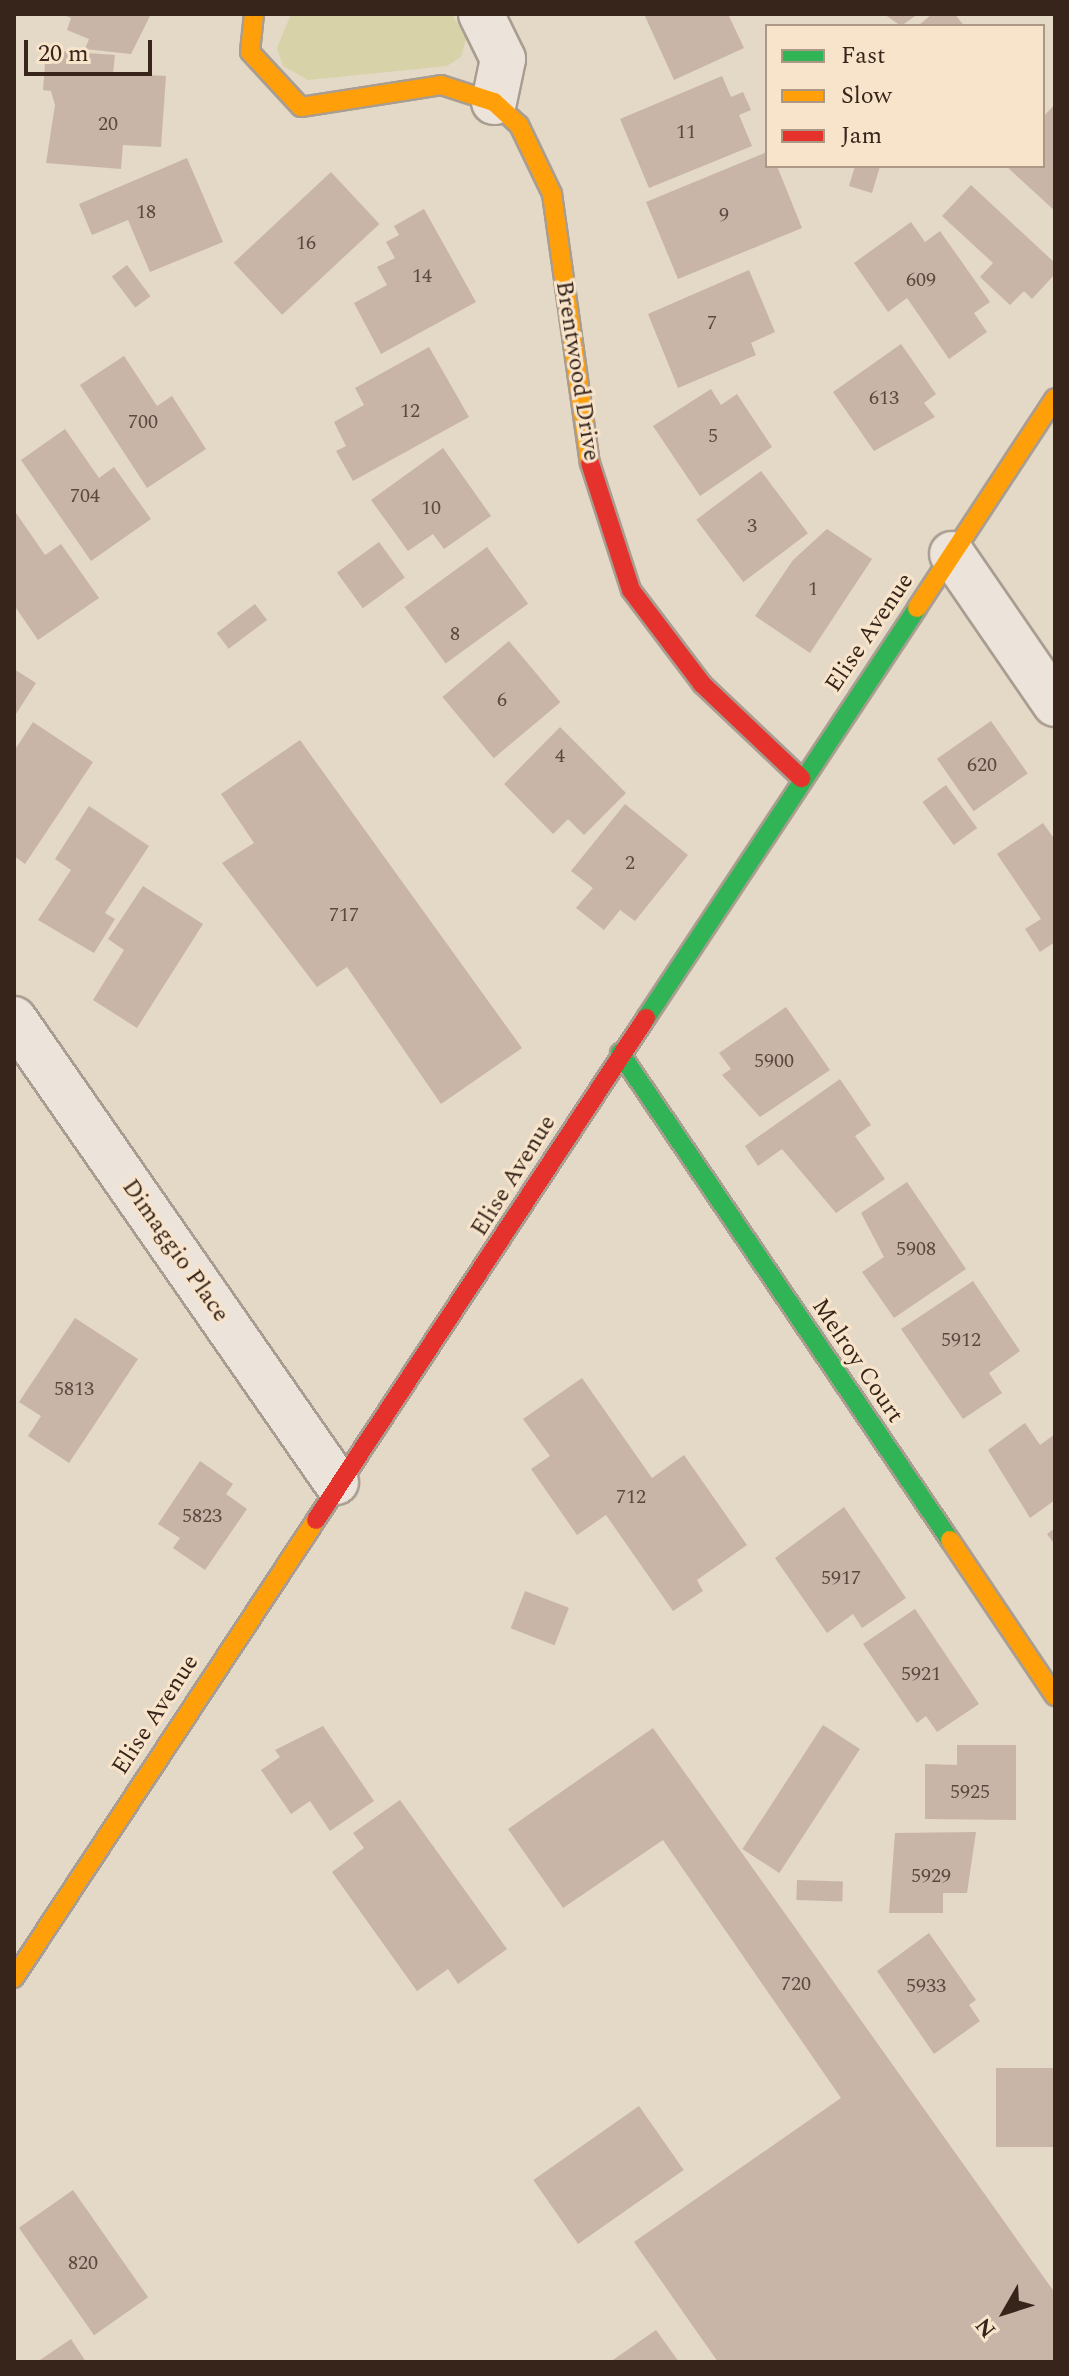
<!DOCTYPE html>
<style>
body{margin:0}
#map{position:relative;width:1069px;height:2376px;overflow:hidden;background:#e4d8c7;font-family:Spectral,serif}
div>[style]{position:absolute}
.green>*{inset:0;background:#d8d2a8}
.building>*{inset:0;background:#c8b5a8;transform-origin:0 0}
.roads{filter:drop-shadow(2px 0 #a99d91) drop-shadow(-2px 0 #a99d91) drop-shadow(0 2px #a99d91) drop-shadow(0 -2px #a99d91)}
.street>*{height:44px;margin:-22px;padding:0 22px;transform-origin:22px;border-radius:22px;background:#ece4da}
.fast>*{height:18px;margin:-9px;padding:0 9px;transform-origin:9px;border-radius:9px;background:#30b455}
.slow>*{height:18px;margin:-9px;padding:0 9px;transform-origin:9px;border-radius:9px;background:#ff9f0a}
.jam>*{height:18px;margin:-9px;padding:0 9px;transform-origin:9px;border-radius:9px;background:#e5322d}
span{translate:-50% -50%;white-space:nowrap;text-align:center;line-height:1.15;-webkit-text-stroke:6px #f7e4cb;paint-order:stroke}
.number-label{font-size:20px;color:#5b483e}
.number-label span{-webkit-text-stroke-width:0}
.street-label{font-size:24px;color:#37241a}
.frame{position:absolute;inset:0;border:16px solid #37241a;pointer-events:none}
.legend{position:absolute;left:765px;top:24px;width:280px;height:144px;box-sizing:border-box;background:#f7e4cb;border:2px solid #aa9784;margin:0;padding:10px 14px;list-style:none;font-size:24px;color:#37241a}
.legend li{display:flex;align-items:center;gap:16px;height:40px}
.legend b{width:40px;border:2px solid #aa9784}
.north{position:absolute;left:965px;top:2272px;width:80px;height:80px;-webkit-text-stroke:6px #f7e4cb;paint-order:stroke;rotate:231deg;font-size:22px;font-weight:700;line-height:32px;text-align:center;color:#37241a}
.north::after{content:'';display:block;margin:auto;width:28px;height:36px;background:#37241a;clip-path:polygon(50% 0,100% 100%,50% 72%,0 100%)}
.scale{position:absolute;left:24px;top:40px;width:128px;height:36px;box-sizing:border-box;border:4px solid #37241a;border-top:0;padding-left:10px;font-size:24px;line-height:28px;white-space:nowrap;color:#37241a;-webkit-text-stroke:6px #f7e4cb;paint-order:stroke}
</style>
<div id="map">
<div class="green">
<div style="clip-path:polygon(291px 14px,452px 14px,466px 39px,461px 57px,447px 66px,308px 80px,283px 66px,277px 48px)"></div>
</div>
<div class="building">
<div style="clip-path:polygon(61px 14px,151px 14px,131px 54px,85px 49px,89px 39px,67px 30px,71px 18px)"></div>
<div style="clip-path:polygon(644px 14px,728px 14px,744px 48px,674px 80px)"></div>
<div style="clip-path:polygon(884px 14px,918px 14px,901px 26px)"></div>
<div style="clip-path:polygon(932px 14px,955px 14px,964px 26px,918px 26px)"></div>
<div style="clip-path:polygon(46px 50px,115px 55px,113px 73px,166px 76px,161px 147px,123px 145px,121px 169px,46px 163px,55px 105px,51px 91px,43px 90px)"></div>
<div style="clip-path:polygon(722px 76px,731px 97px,743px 92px,751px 110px,739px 115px,752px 146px,649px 188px,620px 119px)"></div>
<div style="clip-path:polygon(1055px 104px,1055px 211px,1006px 166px,1043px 166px,1043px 117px)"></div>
<div style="clip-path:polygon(767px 152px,767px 166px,777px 166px,802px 228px,678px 279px,646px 202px)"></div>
<div style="clip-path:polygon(187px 158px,223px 242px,150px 272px,128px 220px,92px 235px,79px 204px)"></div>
<div style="clip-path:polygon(855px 166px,880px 166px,872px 193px,849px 186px)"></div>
<div style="left:331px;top:172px;width:71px;height:133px;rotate:47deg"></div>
<div style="clip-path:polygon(971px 185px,1055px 263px,1055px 274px,1032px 299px,1024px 291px,1010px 305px,980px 277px,993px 263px,942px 216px)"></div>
<div style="clip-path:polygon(424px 209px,476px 302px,381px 354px,354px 303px,387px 285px,377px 267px,395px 258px,386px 242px,399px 235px,394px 226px)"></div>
<div style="clip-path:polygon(911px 222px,925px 242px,940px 231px,990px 302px,974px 313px,987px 332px,949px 359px,907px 298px,888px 312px,854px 263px)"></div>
<div style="left:127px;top:265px;width:39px;height:19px;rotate:53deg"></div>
<div style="clip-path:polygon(749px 270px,775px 332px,751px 343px,756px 355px,678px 388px,648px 314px)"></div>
<div style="clip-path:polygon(901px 344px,936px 394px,924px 403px,935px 417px,874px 451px,833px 392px)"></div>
<div style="clip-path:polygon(429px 347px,469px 417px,353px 481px,336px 451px,346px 446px,334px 422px,364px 405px,355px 388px)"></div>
<div style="clip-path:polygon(124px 356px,157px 406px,172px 396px,206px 449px,147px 488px,80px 385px)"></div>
<div style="clip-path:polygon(711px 389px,721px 405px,737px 394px,772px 447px,700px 496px,653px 426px)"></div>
<div style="clip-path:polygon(65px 429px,99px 478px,114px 467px,151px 519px,91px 561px,21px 460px)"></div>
<div style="clip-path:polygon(443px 448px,491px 516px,444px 549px,433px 534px,408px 551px,371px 500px)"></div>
<div style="left:761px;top:471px;width:78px;height:81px;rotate:53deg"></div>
<div style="clip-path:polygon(14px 510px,45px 555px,61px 544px,99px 598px,38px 640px,14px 605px)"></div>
<div style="clip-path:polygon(827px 529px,872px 559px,810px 653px,755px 616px,793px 560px)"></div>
<div style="left:379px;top:542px;width:44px;height:52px;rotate:54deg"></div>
<div style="left:487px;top:547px;width:70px;height:102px;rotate:54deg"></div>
<div style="left:255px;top:604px;width:20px;height:48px;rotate:53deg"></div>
<div style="left:509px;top:641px;width:80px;height:87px;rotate:50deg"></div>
<div style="clip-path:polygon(14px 669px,36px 683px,14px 717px)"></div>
<div style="left:991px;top:721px;width:64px;height:66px;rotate:55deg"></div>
<div style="clip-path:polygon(33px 722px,93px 762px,25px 864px,14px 856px,14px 751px)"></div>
<div style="clip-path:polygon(560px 727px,626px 793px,584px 835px,568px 819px,553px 834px,504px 784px)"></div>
<div style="clip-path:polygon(300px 740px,522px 1048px,441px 1104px,347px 967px,317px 987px,222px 863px,254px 843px,221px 794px)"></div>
<div style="left:946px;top:785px;width:53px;height:29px;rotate:54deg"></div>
<div style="clip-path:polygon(625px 804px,688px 855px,635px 921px,620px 910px,604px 930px,576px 908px,593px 888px,571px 871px)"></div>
<div style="clip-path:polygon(89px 806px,149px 846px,105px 913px,115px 919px,94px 953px,38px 920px,71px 870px,55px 859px)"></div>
<div style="clip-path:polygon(1043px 823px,1055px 840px,1055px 942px,1040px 952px,1025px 929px,1041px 919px,997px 854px)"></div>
<div style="clip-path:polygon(143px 886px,203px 924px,137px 1028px,93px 1000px,124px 950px,108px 939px)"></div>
<div style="clip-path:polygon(786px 1007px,830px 1070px,760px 1117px,722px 1075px,731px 1069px,719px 1053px)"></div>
<div style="clip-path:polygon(840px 1079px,871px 1125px,855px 1136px,885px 1179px,836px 1213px,782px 1149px,758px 1166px,745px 1146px)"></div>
<div style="clip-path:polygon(907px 1182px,966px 1269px,894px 1318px,862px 1272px,884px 1257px,861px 1213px)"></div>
<div style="clip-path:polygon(973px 1281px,1020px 1351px,989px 1373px,1002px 1393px,963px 1419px,901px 1329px)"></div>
<div style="clip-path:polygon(75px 1318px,138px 1359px,69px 1463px,28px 1436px,41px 1416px,19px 1402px)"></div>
<div style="clip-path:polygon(582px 1378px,652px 1478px,684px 1455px,747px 1545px,697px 1580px,703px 1591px,673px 1611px,606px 1515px,577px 1535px,531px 1469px,550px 1456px,523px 1419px)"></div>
<div style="clip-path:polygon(1025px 1423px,1040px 1445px,1055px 1434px,1055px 1500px,1030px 1518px,988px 1450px)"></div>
<div style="clip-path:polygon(200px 1461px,233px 1484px,226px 1494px,247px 1509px,205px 1570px,173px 1548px,180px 1538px,158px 1524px)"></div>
<div style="clip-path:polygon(844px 1507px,906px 1598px,862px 1628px,853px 1614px,827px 1633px,775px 1558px)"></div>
<div style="clip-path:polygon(1055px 1528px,1055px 1545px,1047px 1534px)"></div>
<div style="left:525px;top:1591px;width:47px;height:40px;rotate:21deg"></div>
<div style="clip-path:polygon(915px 1609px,979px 1704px,937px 1732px,926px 1716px,917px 1723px,863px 1644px)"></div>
<div style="left:823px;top:1725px;width:44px;height:148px;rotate:33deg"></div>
<div style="clip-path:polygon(323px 1726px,374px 1801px,330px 1831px,310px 1801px,291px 1814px,261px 1770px,280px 1757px,275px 1750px)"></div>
<div style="clip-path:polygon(653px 1728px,1055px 2293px,1055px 2362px,718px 2362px,634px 2242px,841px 2098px,663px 1840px,563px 1908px,508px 1829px)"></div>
<div style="clip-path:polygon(957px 1745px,1016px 1745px,1016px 1820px,925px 1819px,925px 1764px,957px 1765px)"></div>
<div style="clip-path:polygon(400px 1800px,507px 1949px,458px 1984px,448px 1969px,417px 1991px,332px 1872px,364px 1848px,353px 1833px)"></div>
<div style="clip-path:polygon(976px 1832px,967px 1893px,943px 1893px,943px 1913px,889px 1913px,895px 1833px)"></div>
<div style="left:797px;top:1880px;width:46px;height:20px;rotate:2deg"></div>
<div style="clip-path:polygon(929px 1933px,976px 2000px,969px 2005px,980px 2021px,934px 2054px,877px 1971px)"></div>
<div style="left:1055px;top:2068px;width:79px;height:59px;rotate:90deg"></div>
<div style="left:639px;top:2106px;width:78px;height:129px;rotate:55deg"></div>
<div style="left:73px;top:2190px;width:131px;height:66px;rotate:55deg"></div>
<div style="clip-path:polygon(656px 2330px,679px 2362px,610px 2362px)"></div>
<div style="clip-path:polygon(71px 2339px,86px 2362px,37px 2362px)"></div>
</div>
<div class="roads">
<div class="street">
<div style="left:481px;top:14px;width:50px;rotate:63.9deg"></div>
<div style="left:503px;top:59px;width:44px;rotate:101.8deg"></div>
<div style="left:952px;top:554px;width:182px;rotate:55.5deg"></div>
<div style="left:14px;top:1019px;width:564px;rotate:55.18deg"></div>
</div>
<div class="fast">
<div style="left:646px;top:1018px;width:491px;rotate:-56.5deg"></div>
<div style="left:620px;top:1053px;width:588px;rotate:55.88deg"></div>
</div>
<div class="slow">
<div style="left:254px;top:14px;width:38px;rotate:96deg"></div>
<div style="left:250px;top:52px;width:75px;rotate:47.2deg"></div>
<div style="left:301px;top:107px;width:142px;rotate:-8.9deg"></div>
<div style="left:441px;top:85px;width:56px;rotate:17.8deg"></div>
<div style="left:494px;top:102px;width:34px;rotate:43deg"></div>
<div style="left:519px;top:125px;width:76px;rotate:64.4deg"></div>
<div style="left:552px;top:194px;width:272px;rotate:82deg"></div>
<div style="left:917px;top:608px;width:251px;rotate:-56.7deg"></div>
<div style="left:950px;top:1540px;width:188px;rotate:56.1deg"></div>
<div style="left:14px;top:1978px;width:549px;rotate:-56.6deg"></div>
</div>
<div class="jam">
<div style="left:590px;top:463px;width:133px;rotate:72.1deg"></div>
<div style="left:631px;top:590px;width:118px;rotate:52.9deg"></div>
<div style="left:702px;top:684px;width:137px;rotate:43.5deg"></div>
<div style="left:316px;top:1520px;width:601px;rotate:-56.68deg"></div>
</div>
</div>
<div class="number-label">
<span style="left:108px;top:124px">20</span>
<span style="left:686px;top:132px">11</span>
<span style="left:146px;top:212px">18</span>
<span style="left:724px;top:215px">9</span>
<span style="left:306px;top:243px">16</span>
<span style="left:422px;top:276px">14</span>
<span style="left:921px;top:280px">609</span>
<span style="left:712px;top:323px">7</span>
<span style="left:884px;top:398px">613</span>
<span style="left:410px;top:411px">12</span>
<span style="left:143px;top:422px">700</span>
<span style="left:713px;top:436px">5</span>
<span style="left:85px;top:496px">704</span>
<span style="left:431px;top:508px">10</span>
<span style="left:752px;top:526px">3</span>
<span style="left:813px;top:589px">1</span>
<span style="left:455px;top:634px">8</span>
<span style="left:502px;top:700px">6</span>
<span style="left:560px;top:756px">4</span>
<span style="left:982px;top:765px">620</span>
<span style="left:630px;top:863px">2</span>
<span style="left:344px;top:915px">717</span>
<span style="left:774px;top:1061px">5900</span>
<span style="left:916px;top:1249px">5908</span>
<span style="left:961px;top:1340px">5912</span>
<span style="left:74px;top:1389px">5813</span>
<span style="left:631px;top:1497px">712</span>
<span style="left:202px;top:1516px">5823</span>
<span style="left:841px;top:1578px">5917</span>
<span style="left:921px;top:1674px">5921</span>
<span style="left:970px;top:1792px">5925</span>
<span style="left:931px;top:1876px">5929</span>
<span style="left:796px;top:1984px">720</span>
<span style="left:926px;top:1986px">5933</span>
<span style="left:83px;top:2263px">820</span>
</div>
<div class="street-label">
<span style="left:577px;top:371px;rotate:81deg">Brentwood Drive</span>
<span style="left:870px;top:633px;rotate:-56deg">Elise Avenue</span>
<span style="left:514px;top:1176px;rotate:-58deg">Elise Avenue</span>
<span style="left:175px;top:1251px;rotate:55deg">Dimaggio Place</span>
<span style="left:857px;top:1361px;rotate:56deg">Melroy Court</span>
<span style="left:156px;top:1715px;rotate:-57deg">Elise Avenue</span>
</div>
<div class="frame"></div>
<ul class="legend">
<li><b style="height:10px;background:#30b455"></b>Fast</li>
<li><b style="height:10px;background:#ff9f0a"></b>Slow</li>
<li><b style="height:10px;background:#e5322d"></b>Jam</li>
</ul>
<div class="north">N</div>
<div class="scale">20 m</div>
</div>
